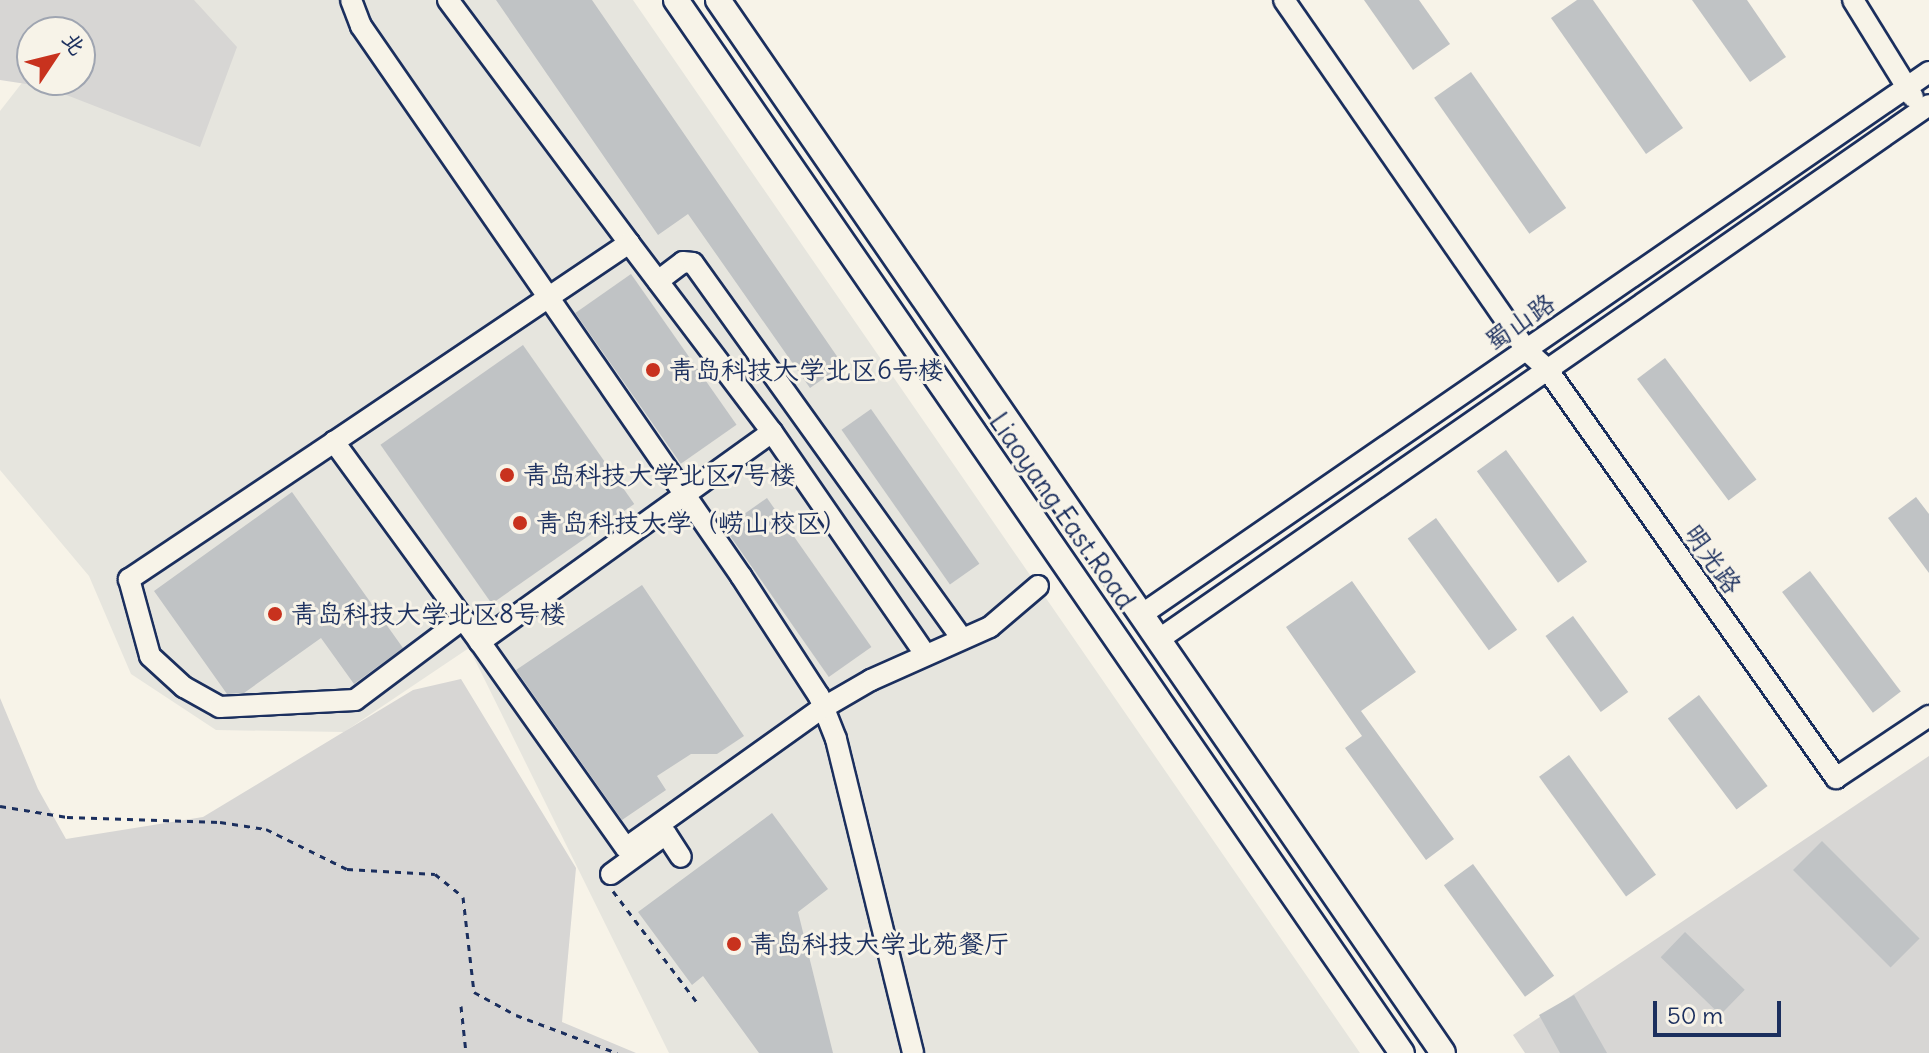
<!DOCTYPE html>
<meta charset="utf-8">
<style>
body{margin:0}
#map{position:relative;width:1929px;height:1053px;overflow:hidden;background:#f7f3e8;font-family:Delius,"LXGW WenKai TC",sans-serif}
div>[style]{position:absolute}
.built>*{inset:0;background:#e6e5de}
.green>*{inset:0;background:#d7d6d4}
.building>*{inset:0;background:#c0c3c5;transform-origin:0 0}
.path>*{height:3px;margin-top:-1.5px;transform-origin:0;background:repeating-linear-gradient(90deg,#1b2f5e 0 6px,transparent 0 12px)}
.roads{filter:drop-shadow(2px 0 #1b2f5e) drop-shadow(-2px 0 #1b2f5e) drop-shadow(0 2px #1b2f5e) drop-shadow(0 -2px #1b2f5e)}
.minor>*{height:20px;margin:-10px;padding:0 10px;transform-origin:10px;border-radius:10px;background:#f7f3e8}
.major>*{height:24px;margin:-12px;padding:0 12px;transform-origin:12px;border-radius:12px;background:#f7f3e8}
.dots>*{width:22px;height:22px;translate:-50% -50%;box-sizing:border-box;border:4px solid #f7f3e8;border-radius:50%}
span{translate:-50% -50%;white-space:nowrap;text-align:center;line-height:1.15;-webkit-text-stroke:6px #f7f3e8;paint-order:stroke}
.street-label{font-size:26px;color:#1b2f5e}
.poi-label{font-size:26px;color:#1b2f5e}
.left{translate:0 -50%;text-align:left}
.north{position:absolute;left:16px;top:16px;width:80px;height:80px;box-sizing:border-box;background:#f7f3e8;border:2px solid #9fa5b1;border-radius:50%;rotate:55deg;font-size:22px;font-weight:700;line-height:32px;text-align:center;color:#1b2f5e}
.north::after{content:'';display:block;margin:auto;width:28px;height:36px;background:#c8321e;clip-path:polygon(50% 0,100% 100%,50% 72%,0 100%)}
.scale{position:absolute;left:1653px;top:1001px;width:128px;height:36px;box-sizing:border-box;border:4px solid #1b2f5e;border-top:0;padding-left:10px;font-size:24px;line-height:28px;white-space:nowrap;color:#1b2f5e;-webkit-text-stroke:6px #f7f3e8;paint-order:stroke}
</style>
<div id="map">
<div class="built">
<div style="clip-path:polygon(88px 0,633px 0,1360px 1053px,669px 1053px,469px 648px,344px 732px,216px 730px,131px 674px,89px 576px,0 470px,0 111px,32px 70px,32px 80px,80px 80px,80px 32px)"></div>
</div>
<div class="green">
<div style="clip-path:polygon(evenodd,0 0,194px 0,237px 47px,200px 147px,46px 87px,0 80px,0 0,80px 32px,80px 80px,32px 80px,32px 32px,80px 32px)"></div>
<div style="clip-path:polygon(461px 679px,576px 868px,562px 1022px,636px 1053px,0 1053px,0 698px,38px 789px,66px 839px,203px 817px,413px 690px)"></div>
<div style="clip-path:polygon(1929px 756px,1929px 1053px,1525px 1053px,1513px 1035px)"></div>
</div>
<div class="building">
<div style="clip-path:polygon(496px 0,592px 0,843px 365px,810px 388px,688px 214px,658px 235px)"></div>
<div style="clip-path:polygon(1364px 0,1419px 0,1450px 44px,1413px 70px)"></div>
<div style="clip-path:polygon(1577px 0,1593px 0,1683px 128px,1646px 154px,1551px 18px)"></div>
<div style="clip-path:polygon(1692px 0,1747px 0,1786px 57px,1750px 82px)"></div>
<div style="left:1471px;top:72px;width:166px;height:45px;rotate:55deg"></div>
<div style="left:631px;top:274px;width:184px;height:68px;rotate:55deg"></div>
<div style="left:523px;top:345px;width:194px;height:174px;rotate:55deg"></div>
<div style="left:1665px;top:358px;width:152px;height:35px;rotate:53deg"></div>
<div style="left:871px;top:409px;width:189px;height:36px;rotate:55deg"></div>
<div style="left:1506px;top:450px;width:138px;height:36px;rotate:54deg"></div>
<div style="clip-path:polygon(292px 492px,403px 648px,354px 684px,321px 638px,244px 693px,227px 694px,154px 591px)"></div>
<div style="clip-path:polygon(1916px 497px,1929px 514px,1929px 573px,1888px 518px)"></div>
<div style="left:767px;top:498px;width:182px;height:52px;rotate:55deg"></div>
<div style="left:1436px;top:518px;width:138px;height:35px;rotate:54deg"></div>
<div style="left:1810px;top:571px;width:151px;height:35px;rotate:53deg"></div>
<div style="clip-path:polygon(1352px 581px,1416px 672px,1361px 711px,1454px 839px,1426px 860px,1345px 748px,1362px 736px,1286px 627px)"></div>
<div style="clip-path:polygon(642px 585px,744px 736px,717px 754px,691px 754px,657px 776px,666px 790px,622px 820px,516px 670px)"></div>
<div style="left:1573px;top:616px;width:94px;height:34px;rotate:54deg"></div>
<div style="left:1699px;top:695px;width:114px;height:39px;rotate:53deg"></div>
<div style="left:1569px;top:755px;width:148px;height:37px;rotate:54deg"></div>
<div style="clip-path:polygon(772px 813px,828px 889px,798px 912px,833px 1053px,759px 1053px,703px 976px,692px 985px,638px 912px)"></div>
<div style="left:1822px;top:841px;width:138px;height:41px;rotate:45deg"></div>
<div style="left:1473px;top:864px;width:138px;height:36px;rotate:54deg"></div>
<div style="left:1685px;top:932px;width:83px;height:35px;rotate:44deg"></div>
<div style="clip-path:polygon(1574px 995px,1607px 1053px,1560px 1053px,1539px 1015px)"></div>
</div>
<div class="path">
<div style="left:0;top:806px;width:68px;rotate:9.3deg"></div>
<div style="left:67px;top:817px;width:153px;rotate:1.9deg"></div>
<div style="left:220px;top:822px;width:47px;rotate:8.7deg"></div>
<div style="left:266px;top:829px;width:90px;rotate:26.3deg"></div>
<div style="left:347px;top:869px;width:88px;rotate:3.3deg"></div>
<div style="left:435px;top:874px;width:36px;rotate:39deg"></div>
<div style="left:463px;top:897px;width:96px;rotate:83.4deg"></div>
<div style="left:474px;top:992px;width:48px;rotate:28.7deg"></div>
<div style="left:516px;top:1015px;width:108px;rotate:20.6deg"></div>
<div style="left:613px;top:891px;width:138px;rotate:53deg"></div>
<div style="left:461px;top:1006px;width:47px;rotate:83.9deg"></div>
</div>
<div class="roads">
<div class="minor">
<div style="left:351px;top:0;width:28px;rotate:69deg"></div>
<div style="left:361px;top:26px;width:669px;rotate:55.36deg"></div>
<div style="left:741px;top:576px;width:143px;rotate:57deg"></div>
<div style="left:819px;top:696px;width:46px;rotate:68.4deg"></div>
<div style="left:836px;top:739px;width:323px;rotate:76.2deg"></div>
<div style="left:448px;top:0;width:303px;rotate:53.3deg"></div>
<div style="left:1284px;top:0;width:426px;rotate:55.3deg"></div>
<div style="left:1526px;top:350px;width:28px;rotate:42deg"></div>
<div style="left:1547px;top:369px;width:501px;rotate:54.75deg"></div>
<div style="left:1836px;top:778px;width:112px;rotate:-33.7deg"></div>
<div style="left:1853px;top:0;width:114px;rotate:58.3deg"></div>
<div style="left:658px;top:281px;width:31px;rotate:-37deg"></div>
<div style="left:683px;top:262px;width:10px;rotate:6deg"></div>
<div style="left:693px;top:263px;width:462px;rotate:54.4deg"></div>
<div style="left:772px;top:432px;width:360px;rotate:144.3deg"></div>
<div style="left:480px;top:642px;width:252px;rotate:54.7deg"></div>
<div style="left:626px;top:848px;width:239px;rotate:-35.5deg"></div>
<div style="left:821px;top:709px;width:58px;rotate:-30.1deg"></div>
<div style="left:871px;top:680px;width:130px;rotate:-24deg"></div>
<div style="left:990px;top:627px;width:63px;rotate:-40.5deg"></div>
<div style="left:334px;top:442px;width:247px;rotate:146.2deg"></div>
<div style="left:129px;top:579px;width:80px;rotate:74.7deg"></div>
<div style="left:150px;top:656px;width:46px;rotate:42.4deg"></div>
<div style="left:184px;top:687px;width:41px;rotate:29.1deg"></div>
<div style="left:220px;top:707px;width:135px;rotate:-3deg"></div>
<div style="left:355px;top:700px;width:135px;rotate:-36.9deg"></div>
<div style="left:1141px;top:615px;width:957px;rotate:-34.57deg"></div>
<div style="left:1158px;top:640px;width:938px;rotate:-34.76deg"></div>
<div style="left:480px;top:642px;width:248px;rotate:-126.1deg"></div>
<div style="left:334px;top:442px;width:356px;rotate:-34deg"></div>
<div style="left:629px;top:243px;width:237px;rotate:52.9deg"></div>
<div style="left:772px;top:432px;width:271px;rotate:55.4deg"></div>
<div style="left:611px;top:874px;width:68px;rotate:-36deg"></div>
<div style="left:666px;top:834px;width:27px;rotate:57deg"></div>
</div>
<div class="major">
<div style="left:676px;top:0;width:1279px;rotate:55.42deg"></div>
<div style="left:718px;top:0;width:1278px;rotate:55.45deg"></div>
</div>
</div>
<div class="dots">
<div style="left:653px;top:370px;background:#c8321e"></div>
<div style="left:507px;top:475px;background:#c8321e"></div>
<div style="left:520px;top:523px;background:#c8321e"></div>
<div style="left:275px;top:614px;background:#c8321e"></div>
<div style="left:734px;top:944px;background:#c8321e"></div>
</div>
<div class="street-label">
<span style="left:1520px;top:322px;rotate:-35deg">蜀山路</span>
<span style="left:1062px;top:511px;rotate:55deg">Liaoyang East Road</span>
<span style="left:1713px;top:559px;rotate:55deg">明光路</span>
</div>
<div class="poi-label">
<span class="left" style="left:669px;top:370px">青岛科技大学北区6号楼</span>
<span class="left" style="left:523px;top:475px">青岛科技大学北区7号楼</span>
<span class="left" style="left:536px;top:523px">青岛科技大学（崂山校区）</span>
<span class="left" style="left:291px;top:614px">青岛科技大学北区8号楼</span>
<span class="left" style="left:750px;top:944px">青岛科技大学北苑餐厅</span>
</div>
<div class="north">北</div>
<div class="scale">50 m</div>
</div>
